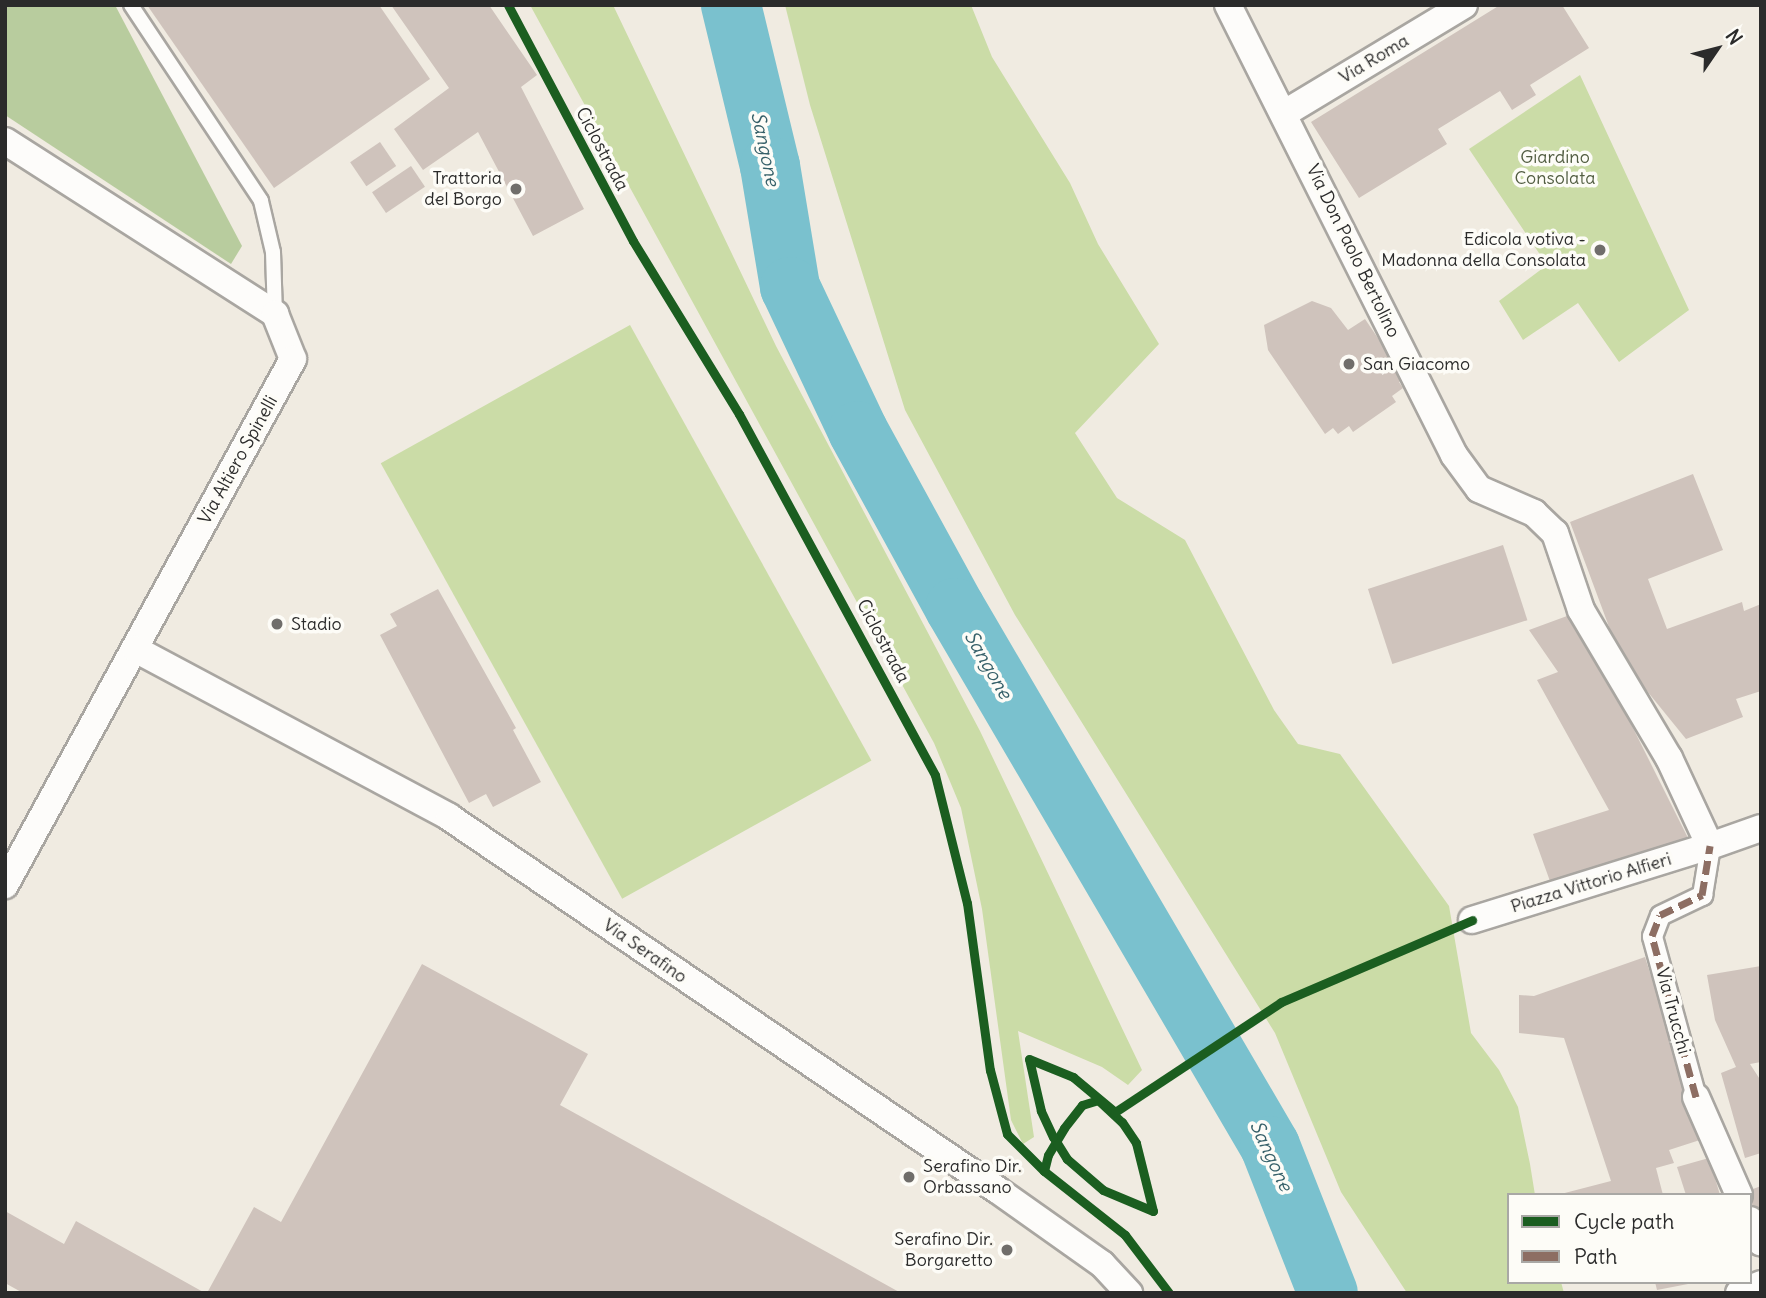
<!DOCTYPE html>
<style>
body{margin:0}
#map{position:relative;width:1766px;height:1298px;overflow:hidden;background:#f0ebe1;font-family:Delius,sans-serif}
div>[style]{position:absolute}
.green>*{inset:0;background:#cbdca7;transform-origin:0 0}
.forest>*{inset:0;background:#b8cc9e}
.river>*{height:60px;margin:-30px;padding:0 30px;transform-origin:30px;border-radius:30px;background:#7ac1ce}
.building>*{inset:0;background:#cfc3bc;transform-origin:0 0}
.roads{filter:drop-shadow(2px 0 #a9a6a1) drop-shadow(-2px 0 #a9a6a1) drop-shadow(0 2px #a9a6a1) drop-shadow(0 -2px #a9a6a1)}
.service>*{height:14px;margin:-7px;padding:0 7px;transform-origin:7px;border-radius:7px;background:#fdfcfa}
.pedestrian>*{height:19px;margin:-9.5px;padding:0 9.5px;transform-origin:9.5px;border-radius:9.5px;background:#fdfcfa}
.minor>*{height:26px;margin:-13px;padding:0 13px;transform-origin:13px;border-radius:13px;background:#fdfcfa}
.quiet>*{height:7px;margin-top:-3.5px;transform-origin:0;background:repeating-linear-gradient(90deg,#8d6e63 0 14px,transparent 0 21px)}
.cycleway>*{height:9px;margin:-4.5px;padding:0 4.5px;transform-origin:4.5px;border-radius:4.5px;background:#1b5e20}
.dots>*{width:19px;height:19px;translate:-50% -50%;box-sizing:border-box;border:4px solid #fdfcf7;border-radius:50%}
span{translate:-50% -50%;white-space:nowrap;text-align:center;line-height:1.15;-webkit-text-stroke:7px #fdfcf7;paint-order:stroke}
.street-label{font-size:18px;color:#2b2b2b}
.park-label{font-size:18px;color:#525d42}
.poi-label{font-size:18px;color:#2b2b2b}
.right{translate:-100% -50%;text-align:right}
.left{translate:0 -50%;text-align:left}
.water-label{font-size:19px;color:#366069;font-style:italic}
.frame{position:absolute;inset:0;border:7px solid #2b2b2b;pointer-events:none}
.legend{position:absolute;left:1507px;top:1193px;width:245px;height:91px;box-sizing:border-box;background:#fdfcf7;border:2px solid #a9a8a5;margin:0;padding:9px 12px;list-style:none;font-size:21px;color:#2b2b2b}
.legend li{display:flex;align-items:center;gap:14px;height:35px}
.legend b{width:35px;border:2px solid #a9a8a5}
.north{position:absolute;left:1682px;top:14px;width:70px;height:70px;-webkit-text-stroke:5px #fdfcf7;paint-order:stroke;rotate:55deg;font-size:19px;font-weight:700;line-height:28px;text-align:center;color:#2b2b2b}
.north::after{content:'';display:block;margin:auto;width:24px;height:32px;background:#2b2b2b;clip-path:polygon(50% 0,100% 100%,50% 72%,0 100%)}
</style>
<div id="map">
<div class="green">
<div style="clip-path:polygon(530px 5px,613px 5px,776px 346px,980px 731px,1142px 1070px,1128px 1085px,1102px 1067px,1018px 1031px,1034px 1137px,1023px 1144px,1011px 1120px,982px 909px,961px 808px,934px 743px)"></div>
<div style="clip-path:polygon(785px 5px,971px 5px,992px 57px,1070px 183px,1098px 244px,1159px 344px,1075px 433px,1117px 498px,1185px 540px,1274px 710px,1298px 744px,1340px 754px,1449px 906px,1471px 1033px,1499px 1070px,1518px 1107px,1530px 1164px,1535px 1195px,1509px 1195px,1509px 1282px,1561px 1282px,1564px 1293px,1407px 1293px,1341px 1192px,1275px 1033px,1015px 615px,905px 410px,810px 105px)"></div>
<div style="clip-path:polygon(1580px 75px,1689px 310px,1619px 362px,1578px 303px,1523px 340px,1499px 301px,1547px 265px,1469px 149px)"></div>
<div style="left:630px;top:325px;width:498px;height:285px;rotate:61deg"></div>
</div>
<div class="forest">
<div style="clip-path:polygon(5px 5px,115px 5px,242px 246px,231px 264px,5px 115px)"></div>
</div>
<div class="river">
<div style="left:731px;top:5px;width:166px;rotate:76.4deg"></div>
<div style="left:770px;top:166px;width:123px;rotate:80.6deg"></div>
<div style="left:790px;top:287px;width:159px;rotate:64.7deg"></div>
<div style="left:858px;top:431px;width:202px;rotate:61.3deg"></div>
<div style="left:955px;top:608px;width:623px;rotate:59.65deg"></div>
<div style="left:1270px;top:1146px;width:158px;rotate:68.5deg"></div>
</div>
<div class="building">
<div style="clip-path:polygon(147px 5px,379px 5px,430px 79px,274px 188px)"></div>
<div style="clip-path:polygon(391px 5px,489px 5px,537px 75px,521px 87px,584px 209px,533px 236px,478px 132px,423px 170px,394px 129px,449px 88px)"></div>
<div style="clip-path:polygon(1500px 5px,1562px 5px,1589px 48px,1530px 85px,1536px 95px,1512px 110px,1500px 91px,1438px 129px,1447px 144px,1359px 198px,1311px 122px)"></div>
<div style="left:380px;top:142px;width:29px;height:36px;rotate:56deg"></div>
<div style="left:411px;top:166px;width:25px;height:47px;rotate:56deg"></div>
<div style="clip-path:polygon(1312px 301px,1331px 308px,1348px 330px,1365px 319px,1405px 378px,1399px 382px,1403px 388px,1392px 396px,1396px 402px,1353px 432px,1349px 426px,1338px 434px,1333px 428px,1325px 434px,1268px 350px,1264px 325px)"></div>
<div style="clip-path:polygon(1693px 474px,1723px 550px,1648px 579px,1667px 629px,1742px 602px,1744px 611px,1761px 604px,1761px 691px,1736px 699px,1743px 717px,1686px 739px,1621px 659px,1570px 522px)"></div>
<div style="left:1503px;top:545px;width:79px;height:142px;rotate:72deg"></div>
<div style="clip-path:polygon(438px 589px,516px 728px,513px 730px,541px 782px,493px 807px,486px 794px,469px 803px,380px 635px,397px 626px,390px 614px)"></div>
<div style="clip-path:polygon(1567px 616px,1596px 654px,1688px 838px,1551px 884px,1533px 834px,1609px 810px,1537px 680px,1558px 672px,1529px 630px)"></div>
<div style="clip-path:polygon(1645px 957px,1703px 1139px,1669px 1150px,1674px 1163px,1656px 1168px,1663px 1195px,1557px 1195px,1611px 1181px,1564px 1038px,1519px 1033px,1519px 995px,1534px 996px)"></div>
<div style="clip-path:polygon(422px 964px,588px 1054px,560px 1105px,901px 1293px,207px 1293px,254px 1207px,281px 1222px)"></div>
<div style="clip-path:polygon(1761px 966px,1761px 1062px,1750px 1064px,1761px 1081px,1761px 1153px,1745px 1158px,1721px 1073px,1736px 1067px,1715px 1020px,1707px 975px)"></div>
<div style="clip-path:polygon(1709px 1158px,1720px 1195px,1686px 1195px,1677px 1167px)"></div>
<div style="clip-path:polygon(1761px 1186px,1761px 1228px,1745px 1192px)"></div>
<div style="clip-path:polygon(5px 1211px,64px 1244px,76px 1221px,205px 1293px,23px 1293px,5px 1283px)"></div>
<div style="clip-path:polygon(1655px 1282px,1688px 1282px,1688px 1284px,1657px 1290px)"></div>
</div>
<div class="roads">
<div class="service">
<div style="left:131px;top:5px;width:235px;rotate:56.4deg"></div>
<div style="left:261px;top:201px;width:52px;rotate:76.8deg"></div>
<div style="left:273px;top:252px;width:62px;rotate:88.2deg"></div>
</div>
<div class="pedestrian">
<div style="left:1696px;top:1097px;width:167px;rotate:-105.3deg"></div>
<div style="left:1652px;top:936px;width:22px;rotate:-69deg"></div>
<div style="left:1660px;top:915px;width:47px;rotate:-25.5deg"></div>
<div style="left:1702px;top:895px;width:50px;rotate:-80.7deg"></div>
</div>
<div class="minor">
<div style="left:1228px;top:5px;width:504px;rotate:63.33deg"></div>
<div style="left:1454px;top:455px;width:42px;rotate:53.7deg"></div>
<div style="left:1479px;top:489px;width:60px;rotate:23.6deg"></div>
<div style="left:1534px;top:513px;width:29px;rotate:44deg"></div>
<div style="left:1555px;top:533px;width:81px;rotate:71.3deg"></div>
<div style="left:1581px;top:610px;width:172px;rotate:59.3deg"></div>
<div style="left:1669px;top:758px;width:97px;rotate:65deg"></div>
<div style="left:1710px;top:846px;width:54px;rotate:-19.4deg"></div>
<div style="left:1285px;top:113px;width:209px;rotate:-31.1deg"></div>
<div style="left:5px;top:141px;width:321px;rotate:32.6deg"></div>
<div style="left:275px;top:314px;width:48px;rotate:68.2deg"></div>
<div style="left:293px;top:359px;width:600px;rotate:118.7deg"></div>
<div style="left:135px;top:649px;width:356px;rotate:28.1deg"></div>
<div style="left:449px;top:817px;width:662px;rotate:34.22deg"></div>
<div style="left:996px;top:1189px;width:130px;rotate:35.3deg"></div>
<div style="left:1102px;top:1264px;width:40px;rotate:47deg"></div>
<div style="left:1472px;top:920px;width:249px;rotate:-17.3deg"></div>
<div style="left:1696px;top:1097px;width:107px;rotate:66.3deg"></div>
<div style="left:1750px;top:1220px;width:25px;rotate:64deg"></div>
<div style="left:1739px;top:1293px;width:24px;rotate:-22deg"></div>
</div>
</div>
<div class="quiet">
<div style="left:1696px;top:1097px;width:167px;rotate:-105.3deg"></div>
<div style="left:1652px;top:936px;width:22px;rotate:-69deg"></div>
<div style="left:1660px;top:915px;width:47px;rotate:-25.5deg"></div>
<div style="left:1702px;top:895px;width:50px;rotate:-80.7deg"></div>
</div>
<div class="cycleway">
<div style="left:508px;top:5px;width:267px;rotate:62.1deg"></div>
<div style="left:633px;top:241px;width:203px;rotate:58.5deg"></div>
<div style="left:739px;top:414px;width:411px;rotate:61.5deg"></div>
<div style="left:935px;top:775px;width:132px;rotate:76deg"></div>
<div style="left:967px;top:903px;width:169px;rotate:82.2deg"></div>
<div style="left:990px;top:1070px;width:66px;rotate:75.1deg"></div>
<div style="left:1007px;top:1134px;width:52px;rotate:45deg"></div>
<div style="left:1044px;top:1171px;width:103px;rotate:38.3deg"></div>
<div style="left:1125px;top:1235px;width:73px;rotate:52.8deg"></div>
<div style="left:1044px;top:1171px;width:16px;rotate:-76deg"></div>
<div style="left:1048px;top:1155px;width:31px;rotate:-59deg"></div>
<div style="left:1064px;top:1128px;width:29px;rotate:-52deg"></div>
<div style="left:1082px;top:1105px;width:17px;rotate:-17deg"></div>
<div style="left:1098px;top:1100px;width:33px;rotate:43deg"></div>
<div style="left:1122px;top:1122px;width:25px;rotate:56deg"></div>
<div style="left:1136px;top:1143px;width:70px;rotate:76deg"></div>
<div style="left:1153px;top:1211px;width:54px;rotate:-157.2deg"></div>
<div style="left:1103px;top:1190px;width:48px;rotate:-139.3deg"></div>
<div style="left:1067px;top:1159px;width:26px;rotate:-122deg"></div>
<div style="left:1053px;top:1137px;width:29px;rotate:-115deg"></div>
<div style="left:1041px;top:1111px;width:53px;rotate:-103deg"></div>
<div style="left:1029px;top:1059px;width:48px;rotate:22.2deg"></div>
<div style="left:1073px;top:1077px;width:55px;rotate:39.8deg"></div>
<div style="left:1115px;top:1112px;width:199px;rotate:-33.5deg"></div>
<div style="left:1281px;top:1002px;width:208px;rotate:-23.2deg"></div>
</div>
<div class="dots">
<div style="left:516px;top:189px;background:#706e6b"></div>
<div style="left:1600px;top:250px;background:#706e6b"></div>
<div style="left:1349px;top:364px;background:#706e6b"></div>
<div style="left:277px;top:624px;background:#706e6b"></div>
<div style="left:909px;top:1177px;background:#706e6b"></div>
<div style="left:1007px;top:1250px;background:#706e6b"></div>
</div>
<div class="street-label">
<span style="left:1374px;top:59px;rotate:-31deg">Via Roma</span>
<span style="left:602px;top:149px;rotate:62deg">Ciclostrada</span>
<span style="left:1353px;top:251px;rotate:64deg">Via Don Paolo Bertolino</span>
<span style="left:238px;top:460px;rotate:-61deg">Via Altiero Spinelli</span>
<span style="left:883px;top:641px;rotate:62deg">Ciclostrada</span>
<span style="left:1591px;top:883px;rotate:-17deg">Piazza Vittorio Alfieri</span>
<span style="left:645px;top:951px;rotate:35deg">Via Serafino</span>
<span style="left:1673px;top:1011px;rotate:75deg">Via Trucchi</span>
</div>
<div class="park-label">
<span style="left:1555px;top:168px">Giardino<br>Consolata</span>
</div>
<div class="poi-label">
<span class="right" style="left:502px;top:189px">Trattoria<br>del Borgo</span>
<span class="right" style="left:1586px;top:250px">Edicola votiva -<br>Madonna della Consolata</span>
<span class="left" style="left:1363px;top:364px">San Giacomo</span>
<span class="left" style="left:291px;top:624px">Stadio</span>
<span class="left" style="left:923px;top:1177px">Serafino Dir.<br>Orbassano</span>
<span class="right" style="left:993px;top:1250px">Serafino Dir.<br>Borgaretto</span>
</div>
<div class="water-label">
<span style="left:765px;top:149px;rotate:78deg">Sangone</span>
<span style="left:988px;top:665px;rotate:60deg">Sangone</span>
<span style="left:1271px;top:1156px;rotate:65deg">Sangone</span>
</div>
<div class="frame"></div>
<ul class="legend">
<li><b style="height:9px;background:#1b5e20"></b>Cycle path</li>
<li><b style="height:9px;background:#8d6e63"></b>Path</li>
</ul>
<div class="north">N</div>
</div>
